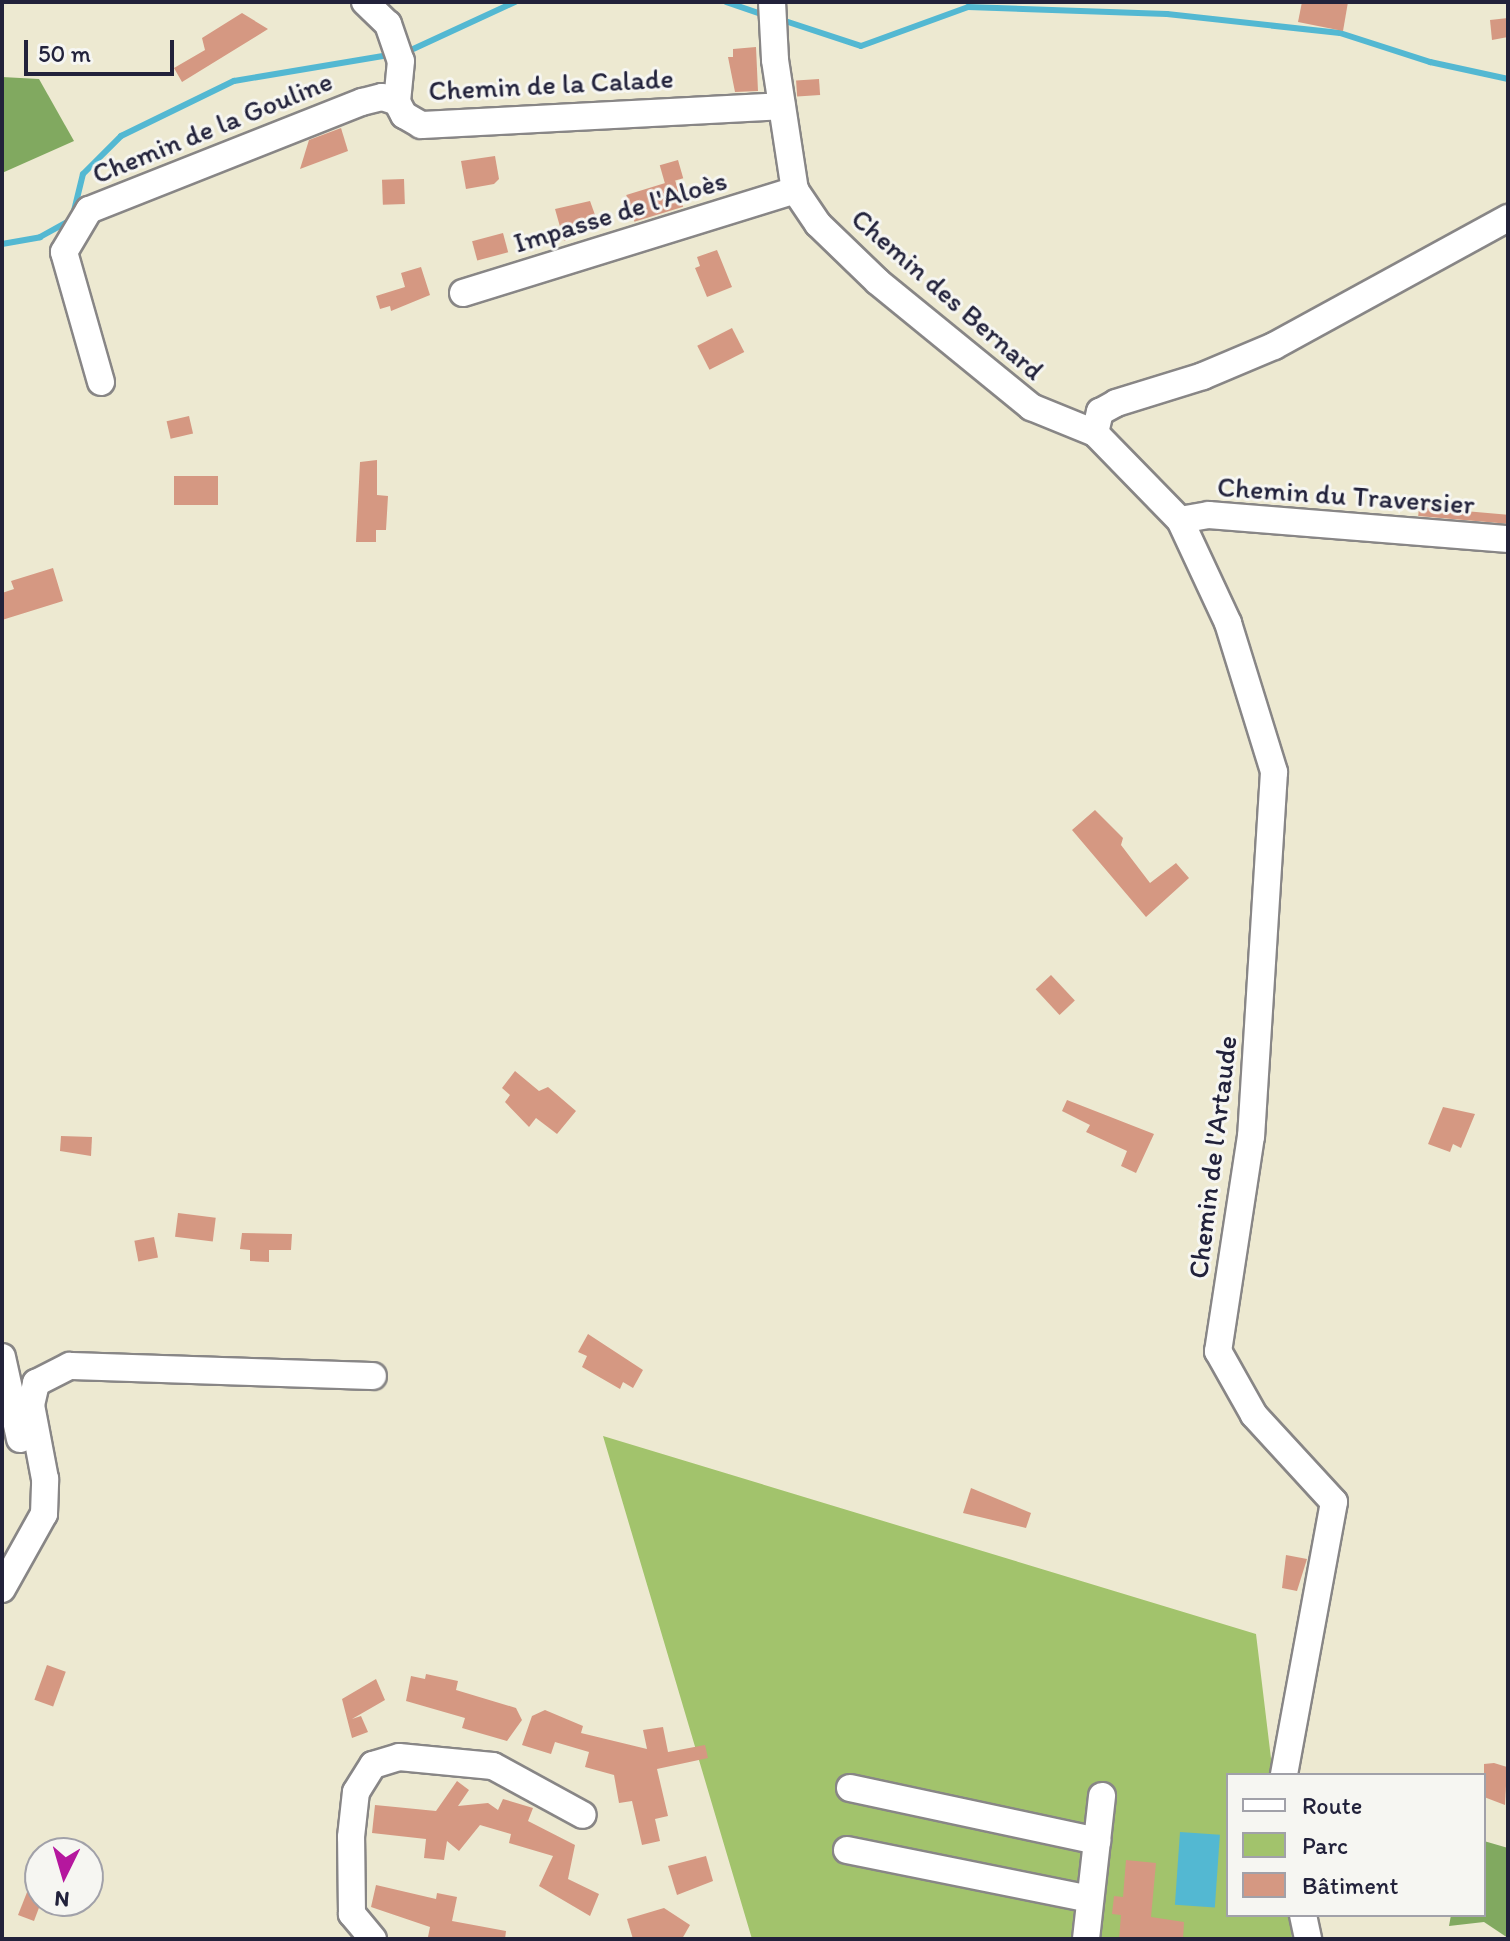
<!DOCTYPE html>
<meta charset="utf-8">
<style>
body{margin:0}
#map{position:relative;width:1510px;height:1941px;overflow:hidden;background:#ede9d1;font-family:Itim,sans-serif}
div>[style]{position:absolute}
.green>*{inset:0;background:#a2c36c}
.forest>*{inset:0;background:#81a960}
.water>*{inset:0;background:#53b8d2;transform-origin:0 0}
.stream>*{height:6px;margin:-3px;padding:0 3px;transform-origin:3px;border-radius:3px;background:#53b8d2}
.building>*{inset:0;background:#d59882;transform-origin:0 0}
.roads{filter:drop-shadow(2px 0 #888686) drop-shadow(-2px 0 #888686) drop-shadow(0 2px #888686) drop-shadow(0 -2px #888686)}
.minor>*{height:26px;margin:-13px;padding:0 13px;transform-origin:13px;border-radius:13px;background:#fff}
span{translate:-50% -50%;white-space:nowrap;text-align:center;line-height:1.15;-webkit-text-stroke:6px #f6f6f2;paint-order:stroke}
.street-label{font-size:28px;color:#22223b}
.frame{position:absolute;inset:0;border:4px solid #22223b;pointer-events:none}
.legend{position:absolute;left:1226px;top:1773px;width:260px;height:144px;box-sizing:border-box;background:#f6f6f2;border:2px solid #a1a1a9;margin:0;padding:10px 14px;list-style:none;font-size:24px;color:#22223b}
.legend li{display:flex;align-items:center;gap:16px;height:40px}
.legend b{width:40px;border:2px solid #a1a1a9}
.north{position:absolute;left:24px;top:1837px;width:80px;height:80px;box-sizing:border-box;background:#f6f6f2;border:2px solid #a1a1a9;border-radius:50%;rotate:185deg;font-size:22px;font-weight:700;line-height:32px;text-align:center;color:#22223b}
.north::after{content:'';display:block;margin:auto;width:28px;height:36px;background:#b5179e;clip-path:polygon(50% 0,100% 100%,50% 72%,0 100%)}
.scale{position:absolute;left:24px;top:40px;width:150px;height:36px;box-sizing:border-box;border:4px solid #22223b;border-top:0;padding-left:10px;font-size:24px;line-height:28px;white-space:nowrap;color:#22223b;-webkit-text-stroke:6px #f6f6f2;paint-order:stroke}
</style>
<div id="map">
<div class="green">
<div style="clip-path:polygon(603px 1436px,1256px 1634px,1273px 1775px,1228px 1775px,1228px 1915px,1290px 1915px,1292px 1939px,752px 1939px)"></div>
</div>
<div class="forest">
<div style="clip-path:polygon(2px 77px,39px 79px,74px 141px,2px 173px)"></div>
<div style="clip-path:polygon(1484px 1841px,1508px 1848px,1508px 1938px,1484px 1922px,1449px 1926px,1451px 1915px,1484px 1915px)"></div>
</div>
<div class="water">
<div style="left:1180px;top:1832px;width:40px;height:73px;rotate:4deg"></div>
</div>
<div class="stream">
<div style="left:726px;top:2px;width:40px;rotate:18.9deg"></div>
<div style="left:779px;top:19px;width:86px;rotate:18.2deg"></div>
<div style="left:861px;top:46px;width:114px;rotate:-20deg"></div>
<div style="left:968px;top:7px;width:199px;rotate:2deg"></div>
<div style="left:1167px;top:14px;width:174px;rotate:6.3deg"></div>
<div style="left:1340px;top:33px;width:95px;rotate:17.9deg"></div>
<div style="left:1430px;top:62px;width:80px;rotate:12.3deg"></div>
<div style="left:411px;top:50px;width:115px;rotate:-24.8deg"></div>
<div style="left:2px;top:244px;width:39px;rotate:-10deg"></div>
<div style="left:40px;top:237px;width:37px;rotate:-29deg"></div>
<div style="left:72px;top:219px;width:46px;rotate:-76.3deg"></div>
<div style="left:83px;top:174px;width:54px;rotate:-45deg"></div>
<div style="left:121px;top:136px;width:126px;rotate:-26deg"></div>
<div style="left:234px;top:81px;width:151px;rotate:-9.5deg"></div>
</div>
<div class="building">
<div style="clip-path:polygon(1302px 2px,1348px 2px,1343px 31px,1298px 22px)"></div>
<div style="clip-path:polygon(242px 13px,268px 29px,182px 82px,174px 68px,205px 50px,202px 38px)"></div>
<div style="clip-path:polygon(1508px 18px,1508px 37px,1492px 40px,1490px 20px)"></div>
<div style="clip-path:polygon(756px 47px,758px 91px,735px 92px,728px 57px,733px 57px,733px 49px)"></div>
<div style="left:819px;top:79px;width:16px;height:23px;rotate:86deg"></div>
<div style="clip-path:polygon(341px 128px,348px 151px,300px 169px,309px 140px)"></div>
<div style="clip-path:polygon(495px 156px,499px 179px,494px 184px,466px 189px,461px 161px)"></div>
<div style="left:678px;top:160px;width:19px;height:19px;rotate:74deg"></div>
<div style="left:404px;top:179px;width:25px;height:22px;rotate:88deg"></div>
<div style="left:675px;top:180px;width:28px;height:51px;rotate:73deg"></div>
<div style="clip-path:polygon(590px 201px,599px 226px,564px 241px,555px 209px)"></div>
<div style="left:503px;top:233px;width:20px;height:32px;rotate:75deg"></div>
<div style="clip-path:polygon(717px 250px,732px 287px,707px 297px,695px 268px,700px 266px,697px 257px)"></div>
<div style="clip-path:polygon(421px 267px,430px 295px,391px 311px,390px 306px,380px 309px,376px 296px,405px 287px,401px 273px)"></div>
<div style="left:732px;top:328px;width:27px;height:39px;rotate:63deg"></div>
<div style="left:189px;top:416px;width:18px;height:23px;rotate:77deg"></div>
<div style="clip-path:polygon(377px 460px,377px 495px,388px 496px,386px 530px,376px 530px,376px 542px,356px 542px,360px 462px)"></div>
<div style="left:218px;top:476px;width:29px;height:44px;rotate:90deg"></div>
<div style="left:1419px;top:507px;width:89px;height:9px;rotate:5deg"></div>
<div style="clip-path:polygon(53px 568px,63px 601px,2px 620px,2px 593px,14px 589px,11px 581px)"></div>
<div style="clip-path:polygon(1095px 810px,1123px 838px,1121px 845px,1150px 883px,1176px 863px,1189px 878px,1146px 917px,1072px 830px)"></div>
<div style="left:1051px;top:975px;width:35px;height:21px;rotate:47deg"></div>
<div style="clip-path:polygon(515px 1071px,539px 1091px,548px 1087px,576px 1111px,557px 1134px,536px 1118px,529px 1127px,505px 1102px,510px 1095px,502px 1088px)"></div>
<div style="clip-path:polygon(1067px 1100px,1154px 1134px,1136px 1173px,1121px 1166px,1127px 1151px,1086px 1132px,1090px 1125px,1062px 1111px)"></div>
<div style="clip-path:polygon(1443px 1107px,1475px 1114px,1461px 1148px,1453px 1144px,1450px 1152px,1428px 1144px)"></div>
<div style="clip-path:polygon(61px 1136px,92px 1137px,91px 1156px,60px 1151px)"></div>
<div style="left:178px;top:1213px;width:38px;height:24px;rotate:7deg"></div>
<div style="clip-path:polygon(242px 1233px,292px 1234px,291px 1250px,269px 1250px,269px 1262px,250px 1261px,250px 1250px,240px 1249px)"></div>
<div style="left:154px;top:1237px;width:21px;height:20px;rotate:79deg"></div>
<div style="clip-path:polygon(588px 1334px,643px 1370px,633px 1388px,623px 1382px,620px 1389px,582px 1367px,587px 1356px,578px 1352px)"></div>
<div style="clip-path:polygon(971px 1488px,1031px 1513px,1026px 1528px,963px 1513px)"></div>
<div style="clip-path:polygon(1286px 1555px,1307px 1559px,1297px 1591px,1282px 1588px)"></div>
<div style="left:47px;top:1665px;width:20px;height:37px;rotate:20deg"></div>
<div style="clip-path:polygon(426px 1674px,458px 1681px,456px 1690px,516px 1708px,522px 1720px,507px 1741px,462px 1728px,465px 1718px,406px 1701px,411px 1676px,425px 1679px)"></div>
<div style="clip-path:polygon(376px 1679px,385px 1700px,352px 1719px,361px 1716px,368px 1732px,352px 1738px,342px 1699px)"></div>
<div style="clip-path:polygon(545px 1710px,583px 1726px,581px 1733px,647px 1749px,643px 1730px,663px 1727px,668px 1752px,705px 1745px,708px 1758px,657px 1769px,668px 1816px,655px 1819px,660px 1841px,642px 1845px,632px 1801px,619px 1803px,614px 1775px,585px 1767px,589px 1752px,555px 1742px,551px 1754px,522px 1745px,532px 1716px)"></div>
<div style="clip-path:polygon(1494px 1763px,1507px 1767px,1505px 1805px,1484px 1797px,1484px 1764px)"></div>
<div style="clip-path:polygon(457px 1781px,469px 1790px,458px 1806px,488px 1803px,498px 1810px,503px 1799px,533px 1808px,528px 1821px,575px 1845px,568px 1879px,599px 1894px,590px 1916px,539px 1886px,553px 1856px,509px 1843px,511px 1834px,480px 1825px,459px 1851px,447px 1841px,444px 1860px,424px 1858px,426px 1839px,372px 1833px,375px 1805px,436px 1811px)"></div>
<div style="clip-path:polygon(706px 1856px,713px 1881px,677px 1895px,668px 1866px)"></div>
<div style="clip-path:polygon(1126px 1860px,1156px 1863px,1151px 1917px,1184px 1922px,1183px 1939px,1119px 1939px,1121px 1915px,1112px 1914px,1114px 1896px,1123px 1897px)"></div>
<div style="clip-path:polygon(39px 1862px,40px 1905px,34px 1921px,18px 1915px)"></div>
<div style="clip-path:polygon(376px 1885px,436px 1899px,437px 1893px,457px 1897px,452px 1921px,506px 1931px,505px 1939px,428px 1937px,430px 1927px,371px 1907px)"></div>
<div style="clip-path:polygon(664px 1908px,690px 1925px,682px 1939px,633px 1939px,627px 1919px)"></div>
</div>
<div class="roads">
<div class="minor">
<div style="left:365px;top:2px;width:32px;rotate:44deg"></div>
<div style="left:388px;top:24px;width:39px;rotate:71deg"></div>
<div style="left:401px;top:61px;width:41px;rotate:95.6deg"></div>
<div style="left:397px;top:102px;width:15px;rotate:62deg"></div>
<div style="left:404px;top:115px;width:20px;rotate:30deg"></div>
<div style="left:421px;top:125px;width:361px;rotate:-3deg"></div>
<div style="left:772px;top:2px;width:58px;rotate:87deg"></div>
<div style="left:775px;top:60px;width:132px;rotate:81.3deg"></div>
<div style="left:795px;top:190px;width:41px;rotate:55.9deg"></div>
<div style="left:818px;top:224px;width:83px;rotate:44deg"></div>
<div style="left:878px;top:282px;width:198px;rotate:39.2deg"></div>
<div style="left:1031px;top:407px;width:69px;rotate:22.1deg"></div>
<div style="left:1095px;top:433px;width:122px;rotate:45.7deg"></div>
<div style="left:1180px;top:520px;width:114px;rotate:65deg"></div>
<div style="left:1228px;top:623px;width:156px;rotate:72.8deg"></div>
<div style="left:1274px;top:772px;width:365px;rotate:93.6deg"></div>
<div style="left:1251px;top:1136px;width:218px;rotate:98.7deg"></div>
<div style="left:1218px;top:1351px;width:73px;rotate:60.6deg"></div>
<div style="left:1254px;top:1415px;width:118px;rotate:47.4deg"></div>
<div style="left:1334px;top:1502px;width:278px;rotate:100.4deg"></div>
<div style="left:463px;top:293px;width:348px;rotate:-17.2deg"></div>
<div style="left:101px;top:382px;width:135px;rotate:-105.9deg"></div>
<div style="left:64px;top:252px;width:49px;rotate:-59.2deg"></div>
<div style="left:89px;top:210px;width:294px;rotate:-21.6deg"></div>
<div style="left:362px;top:102px;width:21px;rotate:-14deg"></div>
<div style="left:382px;top:97px;width:16px;rotate:18deg"></div>
<div style="left:1095px;top:433px;width:22px;rotate:-77deg"></div>
<div style="left:1100px;top:412px;width:18px;rotate:-29deg"></div>
<div style="left:1116px;top:403px;width:91px;rotate:-17.2deg"></div>
<div style="left:1203px;top:376px;width:77px;rotate:-22.9deg"></div>
<div style="left:1274px;top:346px;width:267px;rotate:-28.7deg"></div>
<div style="left:1180px;top:520px;width:29px;rotate:-10deg"></div>
<div style="left:1209px;top:515px;width:300px;rotate:4.6deg"></div>
<div style="left:2px;top:1357px;width:84px;rotate:77.6deg"></div>
<div style="left:2px;top:1589px;width:86px;rotate:-60.8deg"></div>
<div style="left:44px;top:1514px;width:35px;rotate:-88deg"></div>
<div style="left:45px;top:1479px;width:75px;rotate:-100.7deg"></div>
<div style="left:31px;top:1405px;width:23px;rotate:-77deg"></div>
<div style="left:36px;top:1383px;width:38px;rotate:-27deg"></div>
<div style="left:70px;top:1366px;width:303px;rotate:1.9deg"></div>
<div style="left:850px;top:1788px;width:253px;rotate:12.1deg"></div>
<div style="left:847px;top:1850px;width:248px;rotate:11.4deg"></div>
<div style="left:1303px;top:1915px;width:25px;rotate:78deg"></div>
<div style="left:373px;top:1939px;width:33px;rotate:-130deg"></div>
<div style="left:352px;top:1914px;width:77px;rotate:-90.7deg"></div>
<div style="left:351px;top:1837px;width:45px;rotate:-83.7deg"></div>
<div style="left:356px;top:1792px;width:32px;rotate:-58deg"></div>
<div style="left:373px;top:1765px;width:27px;rotate:-17deg"></div>
<div style="left:399px;top:1757px;width:94px;rotate:5.5deg"></div>
<div style="left:493px;top:1766px;width:102px;rotate:28.6deg"></div>
<div style="left:1086px;top:1939px;width:144px;rotate:-83.6deg"></div>
</div>
</div>
<div class="street-label">
<span style="left:551px;top:84px;rotate:-3deg">Chemin de la Calade</span>
<span style="left:212px;top:127px;rotate:-22deg">Chemin de la Gouline</span>
<span style="left:620px;top:211px;rotate:-17deg">Impasse de l'Aloès</span>
<span style="left:948px;top:294px;rotate:41deg">Chemin des Bernard</span>
<span style="left:1346px;top:495px;rotate:4deg">Chemin du Traversier</span>
<span style="left:1212px;top:1157px;rotate:-83deg">Chemin de l'Artaude</span>
</div>
<div class="frame"></div>
<ul class="legend">
<li><b style="height:10px;background:#fff"></b>Route</li>
<li><b style="height:22px;background:#a2c36c"></b>Parc</li>
<li><b style="height:22px;background:#d59882"></b>Bâtiment</li>
</ul>
<div class="north">N</div>
<div class="scale">50 m</div>
</div>
